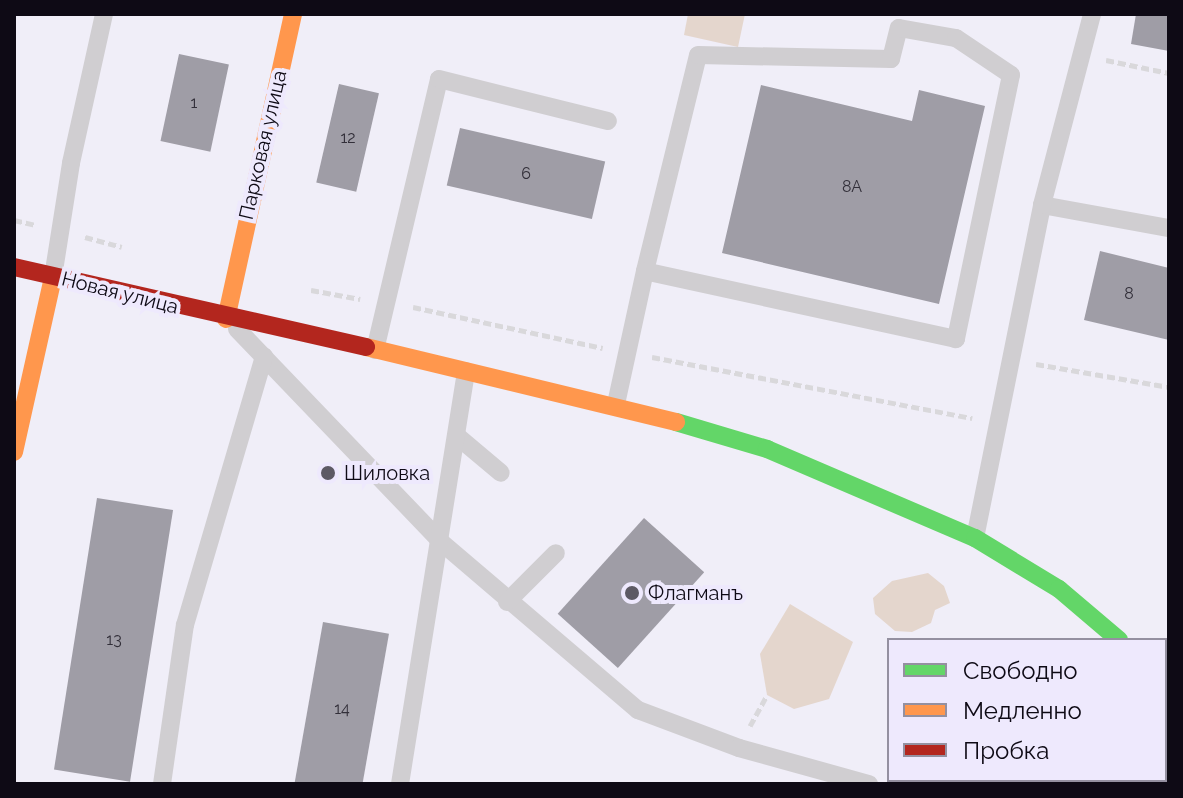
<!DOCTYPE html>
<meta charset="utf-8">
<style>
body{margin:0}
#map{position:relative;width:1183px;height:798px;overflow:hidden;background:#f0eef8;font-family:Raleway,sans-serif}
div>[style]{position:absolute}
.green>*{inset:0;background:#e4d6cd}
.building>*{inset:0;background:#9f9da6;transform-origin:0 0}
.path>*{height:5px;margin-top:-2.5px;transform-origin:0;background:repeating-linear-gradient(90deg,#d9d8db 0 8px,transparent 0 12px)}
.lane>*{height:18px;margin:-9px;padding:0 9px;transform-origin:9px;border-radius:9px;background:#d0ced1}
.fast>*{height:18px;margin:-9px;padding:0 9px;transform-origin:9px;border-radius:9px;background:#63d668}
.slow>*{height:18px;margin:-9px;padding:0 9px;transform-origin:9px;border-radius:9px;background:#ff974d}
.jam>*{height:18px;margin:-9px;padding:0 9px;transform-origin:9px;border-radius:9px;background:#b3261e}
.dots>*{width:22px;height:22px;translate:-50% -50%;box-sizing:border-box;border:4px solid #eee9fd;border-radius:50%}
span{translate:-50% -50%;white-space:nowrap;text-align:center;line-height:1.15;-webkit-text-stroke:8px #eee9fd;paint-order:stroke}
.number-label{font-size:16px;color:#322f39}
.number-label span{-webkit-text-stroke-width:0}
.street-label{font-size:20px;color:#0e0a15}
.poi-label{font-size:20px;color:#0e0a15}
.left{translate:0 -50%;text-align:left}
.frame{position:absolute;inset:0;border:16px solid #0e0a15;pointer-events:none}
.legend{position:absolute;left:887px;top:638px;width:280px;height:144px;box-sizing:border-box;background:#eee9fd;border:2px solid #9490a0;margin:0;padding:10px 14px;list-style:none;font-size:24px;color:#0e0a15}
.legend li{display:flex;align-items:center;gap:16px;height:40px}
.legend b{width:40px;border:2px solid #9490a0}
</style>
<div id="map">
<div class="green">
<div style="clip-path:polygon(688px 14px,745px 14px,738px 47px,684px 35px)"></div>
<div style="clip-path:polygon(928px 573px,944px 586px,950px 603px,935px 610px,931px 623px,912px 632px,895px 631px,875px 614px,873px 598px,892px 581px)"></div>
<div style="clip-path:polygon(790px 604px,853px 642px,829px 699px,794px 709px,767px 695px,760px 654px)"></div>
</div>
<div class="building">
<div style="clip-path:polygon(1136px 14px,1169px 14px,1169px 51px,1131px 44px)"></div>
<div style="left:179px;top:54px;width:51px;height:89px;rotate:12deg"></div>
<div style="left:339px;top:84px;width:41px;height:101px;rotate:13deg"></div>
<div style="clip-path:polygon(761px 85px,912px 121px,919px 90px,985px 106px,939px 304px,722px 253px)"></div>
<div style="left:460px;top:128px;width:149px;height:59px;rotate:13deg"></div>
<div style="clip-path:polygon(1100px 251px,1169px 268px,1169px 340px,1084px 320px)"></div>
<div style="left:97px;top:498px;width:77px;height:275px;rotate:9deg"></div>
<div style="left:644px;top:518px;width:81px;height:129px;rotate:42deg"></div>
<div style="left:323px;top:622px;width:67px;height:165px;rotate:10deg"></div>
</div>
<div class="path">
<div style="left:1106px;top:60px;width:64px;rotate:11.7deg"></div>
<div style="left:14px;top:220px;width:23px;rotate:13deg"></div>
<div style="left:85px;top:237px;width:38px;rotate:15deg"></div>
<div style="left:311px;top:290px;width:50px;rotate:10.4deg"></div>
<div style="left:413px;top:307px;width:194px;rotate:12.2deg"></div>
<div style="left:652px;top:357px;width:326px;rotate:10.8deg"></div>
<div style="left:1036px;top:364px;width:135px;rotate:9.8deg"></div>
<div style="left:750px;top:726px;width:35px;rotate:-61deg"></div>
</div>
<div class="lane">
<div style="left:1042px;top:205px;width:129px;rotate:10.3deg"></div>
<div style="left:53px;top:277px;width:115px;rotate:-81deg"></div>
<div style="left:71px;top:163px;width:153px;rotate:-77.5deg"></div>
<div style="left:237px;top:329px;width:295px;rotate:46.2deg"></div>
<div style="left:441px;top:542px;width:259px;rotate:40.5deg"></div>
<div style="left:638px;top:710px;width:108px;rotate:20.6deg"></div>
<div style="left:739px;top:748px;width:135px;rotate:15.5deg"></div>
<div style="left:375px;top:350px;width:278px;rotate:-76.7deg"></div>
<div style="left:439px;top:79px;width:174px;rotate:14deg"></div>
<div style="left:616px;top:404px;width:136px;rotate:-77.7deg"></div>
<div style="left:645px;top:271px;width:222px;rotate:-76.2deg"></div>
<div style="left:698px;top:55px;width:193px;rotate:1.2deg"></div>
<div style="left:891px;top:59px;width:32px;rotate:-76deg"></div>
<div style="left:899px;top:28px;width:58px;rotate:10deg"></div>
<div style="left:956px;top:38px;width:66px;rotate:33.9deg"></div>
<div style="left:1011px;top:75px;width:270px;rotate:101.8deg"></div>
<div style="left:956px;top:339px;width:318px;rotate:-167.7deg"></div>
<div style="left:457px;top:436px;width:57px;rotate:40.1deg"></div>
<div style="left:975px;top:538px;width:340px;rotate:-78.6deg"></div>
<div style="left:1042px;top:205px;width:197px;rotate:-75.3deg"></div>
<div style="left:507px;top:602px;width:69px;rotate:-45deg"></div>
<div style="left:162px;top:784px;width:161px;rotate:-81.8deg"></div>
<div style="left:185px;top:625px;width:280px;rotate:-73.6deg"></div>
<div style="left:400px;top:784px;width:418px;rotate:-80.9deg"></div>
</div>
<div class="fast">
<div style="left:676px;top:422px;width:95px;rotate:16.5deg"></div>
<div style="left:767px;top:449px;width:226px;rotate:23.2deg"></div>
<div style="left:975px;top:538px;width:98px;rotate:31.3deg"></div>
<div style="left:1059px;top:589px;width:79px;rotate:40.4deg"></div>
<div style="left:1165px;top:680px;width:5px;rotate:37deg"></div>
</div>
<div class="slow">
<div style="left:226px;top:319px;width:312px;rotate:-77.6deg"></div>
<div style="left:366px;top:347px;width:319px;rotate:13.6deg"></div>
<div style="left:14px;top:452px;width:179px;rotate:-77.4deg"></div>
</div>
<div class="jam">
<div style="left:14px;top:267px;width:361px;rotate:12.8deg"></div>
</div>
<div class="dots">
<div style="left:328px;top:473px;background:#5d5a64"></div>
<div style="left:632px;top:593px;background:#5d5a64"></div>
</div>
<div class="number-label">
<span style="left:194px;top:103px">1</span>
<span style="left:348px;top:138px">12</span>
<span style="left:526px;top:174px">6</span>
<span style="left:852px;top:187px">8А</span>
<span style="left:1129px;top:294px">8</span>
<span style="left:114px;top:640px">13</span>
<span style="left:342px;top:709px">14</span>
</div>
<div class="street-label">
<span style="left:263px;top:145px;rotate:-77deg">Парковая улица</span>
<span style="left:120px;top:293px;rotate:14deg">Новая улица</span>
</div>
<div class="poi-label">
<span class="left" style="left:344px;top:473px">Шиловка</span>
<span class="left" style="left:648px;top:593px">Флагманъ</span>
</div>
<div class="frame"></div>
<ul class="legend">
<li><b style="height:10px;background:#63d668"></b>Свободно</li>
<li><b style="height:10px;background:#ff974d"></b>Медленно</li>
<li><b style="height:10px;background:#b3261e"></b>Пробка</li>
</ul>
</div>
